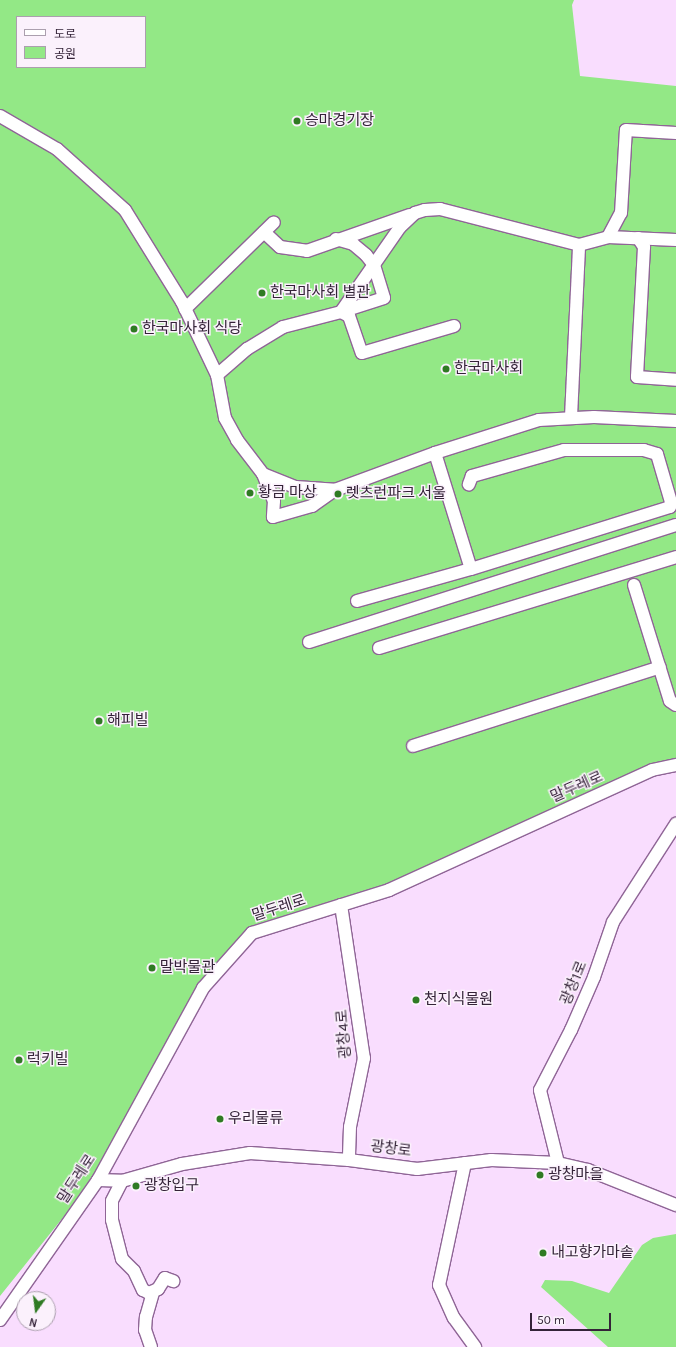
<!DOCTYPE html>
<meta charset="utf-8">
<style>
body{margin:0}
#map{position:relative;width:676px;height:1347px;overflow:hidden;background:#f9ddfe;font-family:Karla,"Noto Sans KR",sans-serif}
div>[style]{position:absolute}
.green>*{inset:0;background:#93e886}
.roads{filter:drop-shadow(1px 0 #8f6596) drop-shadow(-1px 0 #8f6596) drop-shadow(0 1px #8f6596) drop-shadow(0 -1px #8f6596)}
.minor>*{height:12px;margin:-6px;padding:0 6px;transform-origin:6px;border-radius:6px;background:#fff}
.dots>*{width:11px;height:11px;translate:-50% -50%;box-sizing:border-box;border:2px solid #fbf1fc;border-radius:50%}
span{translate:-50% -50%;white-space:nowrap;text-align:center;line-height:1.15;-webkit-text-stroke:3px #fbf1fc;paint-order:stroke}
.poi-label{font-size:15px;color:#342338}
.left{translate:0 -50%;text-align:left}
.street-label{font-size:15px;color:#342338}
.legend{position:absolute;left:16px;top:16px;width:130px;height:52px;box-sizing:border-box;background:#fbf1fc;border:1px solid #ab9fae;margin:0;padding:5px 7px;list-style:none;font-size:12px;color:#342338}
.legend li{display:flex;align-items:center;gap:8px;height:20px}
.legend b{width:20px;border:1px solid #ab9fae}
.north{position:absolute;left:16px;top:1291px;width:40px;height:40px;box-sizing:border-box;background:#fbf1fc;border:1px solid #ab9fae;border-radius:50%;rotate:194deg;font-size:11px;font-weight:700;line-height:16px;text-align:center;color:#342338}
.north::after{content:'';display:block;margin:auto;width:14px;height:18px;background:#2f7b23;clip-path:polygon(50% 0,100% 100%,50% 72%,0 100%)}
.scale{position:absolute;left:530px;top:1313px;width:81px;height:18px;box-sizing:border-box;border:2px solid #342338;border-top:0;padding-left:5px;font-size:12px;line-height:14px;white-space:nowrap;color:#342338;-webkit-text-stroke:3px #fbf1fc;paint-order:stroke}
</style>
<div id="map">
<div class="green">
<div style="clip-path:polygon(evenodd,0 0,574px 0,572px 5px,580px 76px,676px 86px,676px 761px,650px 768px,386px 884px,254px 925px,227px 953px,106px 1158px,65px 1215px,0 1296px,0 0,17px 17px,145px 17px,145px 67px,17px 67px,17px 17px)"></div>
<div style="clip-path:polygon(676px 1234px,676px 1347px,608px 1347px,541px 1287px,545px 1280px,572px 1281px,609px 1293px,642px 1245px,653px 1238px)"></div>
</div>
<div class="roads">
<div class="minor">
<div style="left:0;top:116px;width:66px;rotate:30.1deg"></div>
<div style="left:57px;top:149px;width:91px;rotate:41.9deg"></div>
<div style="left:125px;top:210px;width:108px;rotate:58.2deg"></div>
<div style="left:182px;top:302px;width:81px;rotate:64.4deg"></div>
<div style="left:217px;top:375px;width:44px;rotate:79.5deg"></div>
<div style="left:225px;top:418px;width:25px;rotate:61deg"></div>
<div style="left:237px;top:440px;width:43px;rotate:52.6deg"></div>
<div style="left:263px;top:474px;width:29px;rotate:68deg"></div>
<div style="left:274px;top:501px;width:16px;rotate:94deg"></div>
<div style="left:273px;top:517px;width:41px;rotate:-15.8deg"></div>
<div style="left:312px;top:506px;width:28px;rotate:-35deg"></div>
<div style="left:335px;top:490px;width:107px;rotate:-20.3deg"></div>
<div style="left:435px;top:453px;width:109px;rotate:-17.6deg"></div>
<div style="left:539px;top:420px;width:55px;rotate:-3.1deg"></div>
<div style="left:594px;top:417px;width:82px;rotate:2.8deg"></div>
<div style="left:264px;top:232px;width:22px;rotate:43deg"></div>
<div style="left:280px;top:247px;width:27px;rotate:8deg"></div>
<div style="left:307px;top:251px;width:109px;rotate:-19.3deg"></div>
<div style="left:608px;top:237px;width:27px;rotate:-62deg"></div>
<div style="left:621px;top:213px;width:83px;rotate:-86.6deg"></div>
<div style="left:626px;top:130px;width:50px;rotate:3.4deg"></div>
<div style="left:638px;top:238px;width:11px;rotate:56deg"></div>
<div style="left:644px;top:247px;width:130px;rotate:93.1deg"></div>
<div style="left:637px;top:377px;width:39px;rotate:4deg"></div>
<div style="left:336px;top:239px;width:18px;rotate:16deg"></div>
<div style="left:353px;top:244px;width:17px;rotate:40deg"></div>
<div style="left:366px;top:255px;width:13px;rotate:51deg"></div>
<div style="left:374px;top:265px;width:34px;rotate:73deg"></div>
<div style="left:384px;top:298px;width:45px;rotate:162deg"></div>
<div style="left:185px;top:309px;width:124px;rotate:-44.3deg"></div>
<div style="left:341px;top:312px;width:9px;rotate:27deg"></div>
<div style="left:349px;top:316px;width:39px;rotate:71deg"></div>
<div style="left:362px;top:353px;width:96px;rotate:-16.4deg"></div>
<div style="left:217px;top:375px;width:40px;rotate:-41deg"></div>
<div style="left:247px;top:349px;width:42px;rotate:-31.4deg"></div>
<div style="left:283px;top:327px;width:60px;rotate:-14.5deg"></div>
<div style="left:341px;top:312px;width:103px;rotate:-55.2deg"></div>
<div style="left:400px;top:227px;width:21px;rotate:-43deg"></div>
<div style="left:415px;top:213px;width:10px;rotate:-17deg"></div>
<div style="left:425px;top:210px;width:15px;rotate:-4deg"></div>
<div style="left:440px;top:209px;width:144px;rotate:14.5deg"></div>
<div style="left:579px;top:245px;width:30px;rotate:-15deg"></div>
<div style="left:608px;top:237px;width:68px;rotate:2.5deg"></div>
<div style="left:571px;top:417px;width:172px;rotate:-87.3deg"></div>
<div style="left:435px;top:453px;width:121px;rotate:72.8deg"></div>
<div style="left:263px;top:474px;width:35px;rotate:22deg"></div>
<div style="left:296px;top:487px;width:39px;rotate:4deg"></div>
<div style="left:634px;top:585px;width:121px;rotate:72.8deg"></div>
<div style="left:670px;top:701px;width:7px;rotate:34deg"></div>
<div style="left:357px;top:601px;width:118px;rotate:-15.7deg"></div>
<div style="left:471px;top:569px;width:208px;rotate:-17.3deg"></div>
<div style="left:670px;top:507px;width:5px;rotate:-79deg"></div>
<div style="left:671px;top:502px;width:50px;rotate:-106.3deg"></div>
<div style="left:657px;top:454px;width:14px;rotate:-163deg"></div>
<div style="left:644px;top:450px;width:80px;rotate:180deg"></div>
<div style="left:564px;top:450px;width:96px;rotate:164.2deg"></div>
<div style="left:472px;top:476px;width:9px;rotate:111deg"></div>
<div style="left:309px;top:642px;width:385px;rotate:-17.7deg"></div>
<div style="left:379px;top:648px;width:311px;rotate:-17deg"></div>
<div style="left:413px;top:746px;width:259px;rotate:-17.7deg"></div>
<div style="left:341px;top:905px;width:155px;rotate:81.5deg"></div>
<div style="left:364px;top:1058px;width:70px;rotate:101.5deg"></div>
<div style="left:350px;top:1127px;width:33px;rotate:92deg"></div>
<div style="left:465px;top:1163px;width:125px;rotate:102deg"></div>
<div style="left:439px;top:1285px;width:36px;rotate:66deg"></div>
<div style="left:454px;top:1318px;width:36px;rotate:54deg"></div>
<div style="left:558px;top:1163px;width:75px;rotate:-103.9deg"></div>
<div style="left:540px;top:1090px;width:68px;rotate:-62.7deg"></div>
<div style="left:571px;top:1030px;width:58px;rotate:-66.5deg"></div>
<div style="left:594px;top:977px;width:58px;rotate:-70.9deg"></div>
<div style="left:613px;top:922px;width:117px;rotate:-57.3deg"></div>
<div style="left:98px;top:1180px;width:24px;rotate:2deg"></div>
<div style="left:122px;top:1181px;width:62px;rotate:-15.8deg"></div>
<div style="left:182px;top:1164px;width:69px;rotate:-9.2deg"></div>
<div style="left:250px;top:1153px;width:99px;rotate:4deg"></div>
<div style="left:349px;top:1160px;width:69px;rotate:7.5deg"></div>
<div style="left:417px;top:1169px;width:75px;rotate:-6.9deg"></div>
<div style="left:491px;top:1160px;width:67px;rotate:2.6deg"></div>
<div style="left:558px;top:1163px;width:31px;rotate:13deg"></div>
<div style="left:588px;top:1170px;width:95px;rotate:21.7deg"></div>
<div style="left:122px;top:1181px;width:22px;rotate:117deg"></div>
<div style="left:112px;top:1201px;width:19px;rotate:90deg"></div>
<div style="left:112px;top:1220px;width:40px;rotate:75.6deg"></div>
<div style="left:122px;top:1259px;width:17px;rotate:45deg"></div>
<div style="left:134px;top:1271px;width:21px;rotate:65deg"></div>
<div style="left:143px;top:1290px;width:7px;rotate:27deg"></div>
<div style="left:149px;top:1293px;width:10px;rotate:-24deg"></div>
<div style="left:158px;top:1289px;width:13px;rotate:-58deg"></div>
<div style="left:165px;top:1278px;width:9px;rotate:21deg"></div>
<div style="left:0;top:1320px;width:171px;rotate:-55deg"></div>
<div style="left:98px;top:1180px;width:219px;rotate:-61.3deg"></div>
<div style="left:203px;top:988px;width:74px;rotate:-48.3deg"></div>
<div style="left:252px;top:933px;width:144px;rotate:-17.4deg"></div>
<div style="left:389px;top:890px;width:289px;rotate:-24.5deg"></div>
<div style="left:652px;top:770px;width:25px;rotate:-12deg"></div>
<div style="left:151px;top:1347px;width:18px;rotate:-109deg"></div>
<div style="left:145px;top:1330px;width:13px;rotate:-86deg"></div>
<div style="left:146px;top:1317px;width:26px;rotate:-74deg"></div>
</div>
</div>
<div class="dots">
<div style="left:297px;top:121px;background:#2f7b23"></div>
<div style="left:262px;top:293px;background:#2f7b23"></div>
<div style="left:134px;top:329px;background:#2f7b23"></div>
<div style="left:446px;top:369px;background:#2f7b23"></div>
<div style="left:250px;top:493px;background:#2f7b23"></div>
<div style="left:338px;top:494px;background:#2f7b23"></div>
<div style="left:99px;top:721px;background:#2f7b23"></div>
<div style="left:152px;top:968px;background:#2f7b23"></div>
<div style="left:416px;top:1000px;background:#2f7b23"></div>
<div style="left:19px;top:1060px;background:#2f7b23"></div>
<div style="left:220px;top:1119px;background:#2f7b23"></div>
<div style="left:540px;top:1175px;background:#2f7b23"></div>
<div style="left:136px;top:1186px;background:#2f7b23"></div>
<div style="left:543px;top:1253px;background:#2f7b23"></div>
</div>
<div class="poi-label">
<span class="left" style="left:305px;top:121px">승마경기장</span>
<span class="left" style="left:270px;top:293px">한국마사회 별관</span>
<span class="left" style="left:142px;top:329px">한국마사회 식당</span>
<span class="left" style="left:454px;top:369px">한국마사회</span>
<span class="left" style="left:258px;top:493px">황금 마상</span>
<span class="left" style="left:346px;top:494px">렛츠런파크 서울</span>
<span class="left" style="left:107px;top:721px">해피빌</span>
<span class="left" style="left:160px;top:968px">말박물관</span>
<span class="left" style="left:424px;top:1000px">천지식물원</span>
<span class="left" style="left:27px;top:1060px">럭키빌</span>
<span class="left" style="left:228px;top:1119px">우리물류</span>
<span class="left" style="left:548px;top:1175px">광창마을</span>
<span class="left" style="left:144px;top:1186px">광창입구</span>
<span class="left" style="left:551px;top:1253px">내고향가마솥</span>
</div>
<div class="street-label">
<span style="left:577px;top:787px;rotate:-24deg">말두레로</span>
<span style="left:279px;top:908px;rotate:-18deg">말두레로</span>
<span style="left:574px;top:983px;rotate:-68deg">광창1로</span>
<span style="left:344px;top:1034px;rotate:-95deg">광창4로</span>
<span style="left:391px;top:1149px;rotate:7deg">광창로</span>
<span style="left:77px;top:1179px;rotate:-57deg">말두레로</span>
</div>
<ul class="legend">
<li><b style="height:5px;background:#fff"></b>도로</li>
<li><b style="height:11px;background:#93e886"></b>공원</li>
</ul>
<div class="north">N</div>
<div class="scale">50 m</div>
</div>
